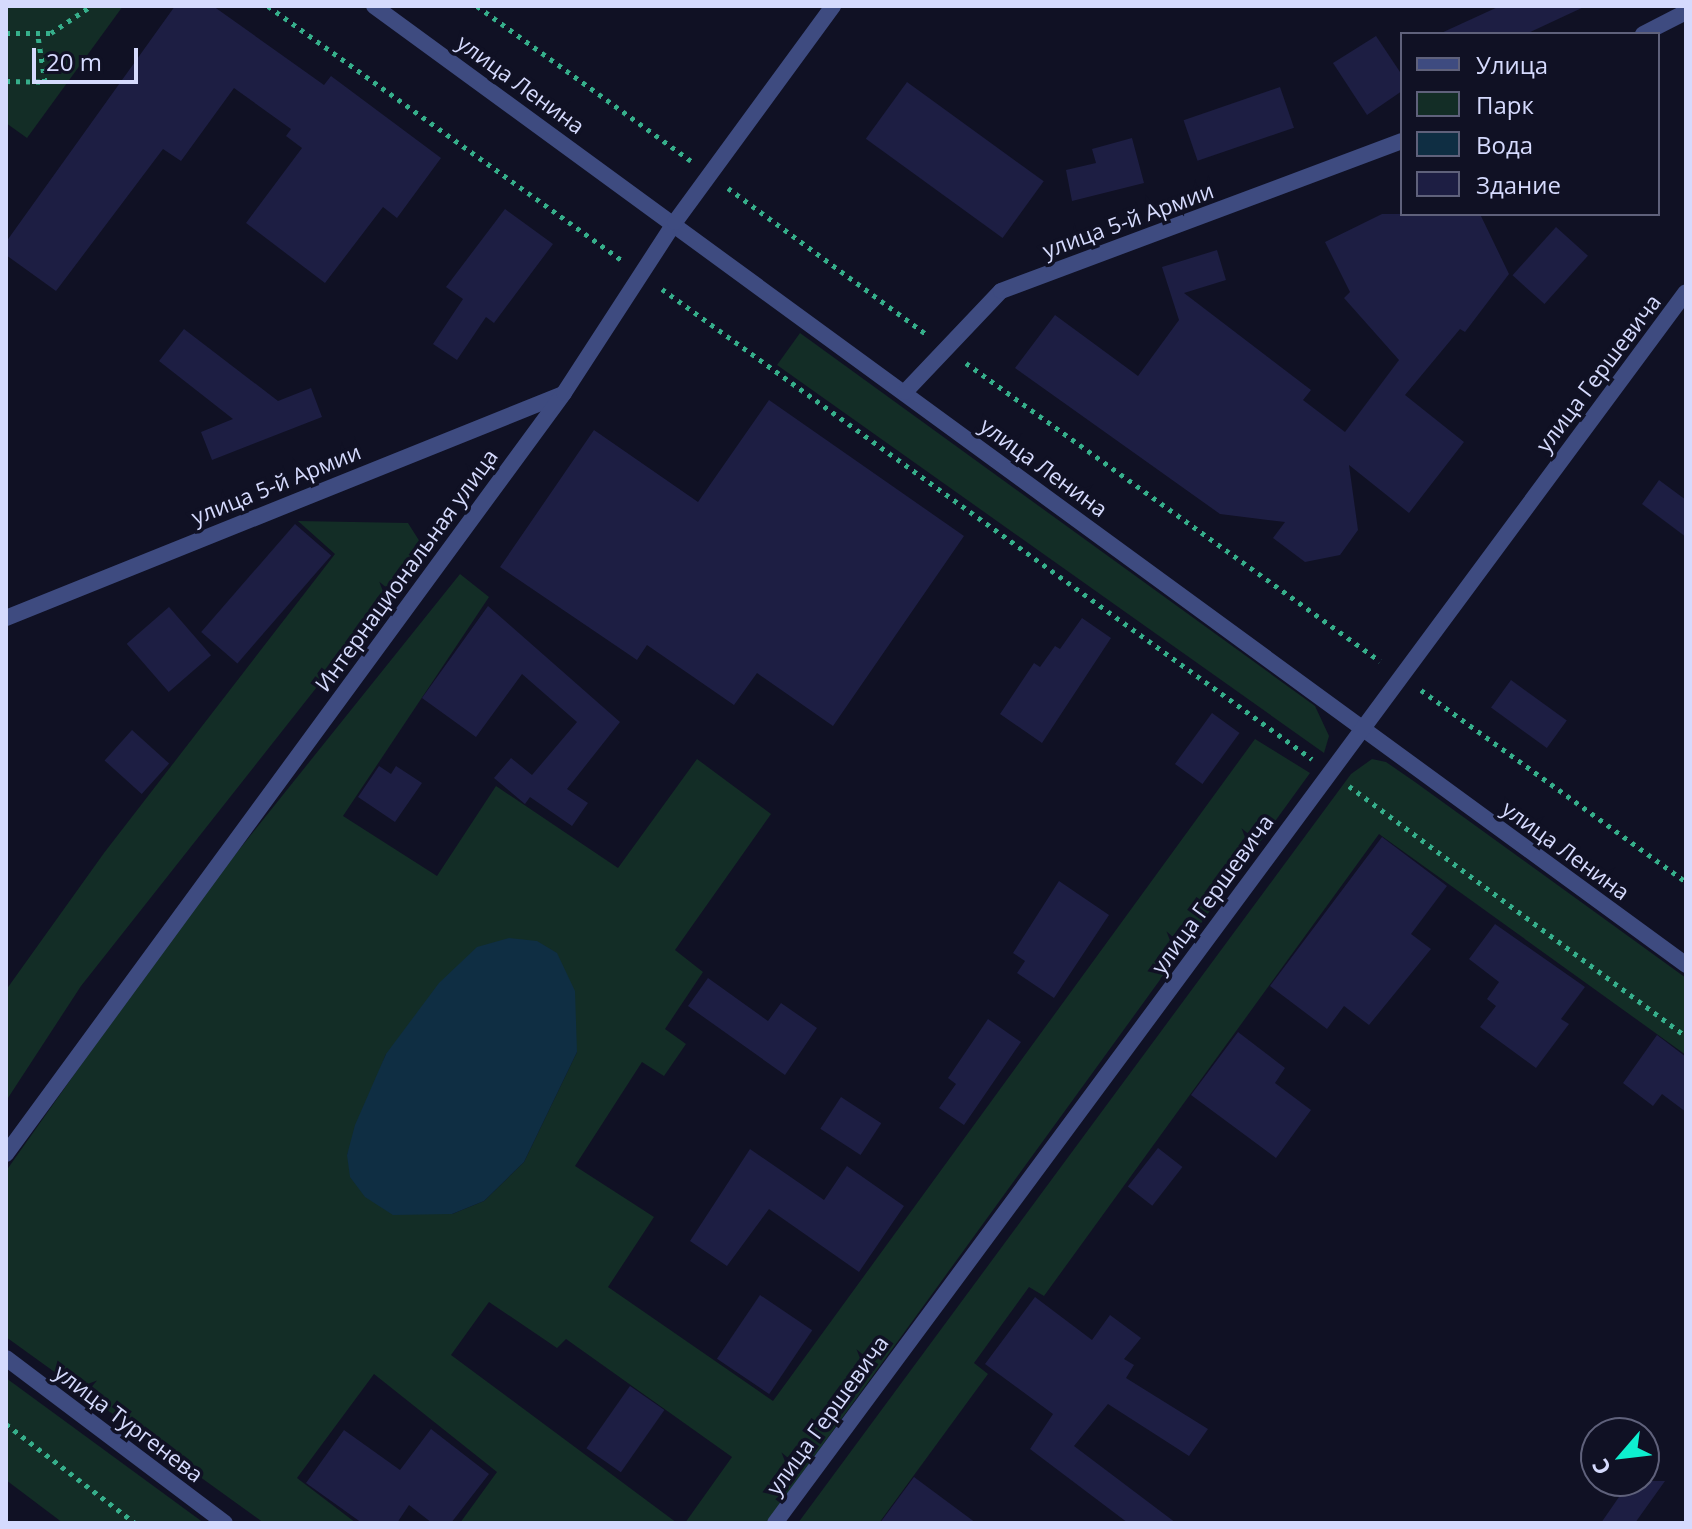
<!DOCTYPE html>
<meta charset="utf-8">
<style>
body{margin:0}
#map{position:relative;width:1692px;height:1529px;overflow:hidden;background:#101124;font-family:"Open Sans",sans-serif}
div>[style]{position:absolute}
.green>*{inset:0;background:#132d26}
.water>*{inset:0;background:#0f2e43}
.building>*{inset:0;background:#1d1e43;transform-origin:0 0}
.path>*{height:5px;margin-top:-2.5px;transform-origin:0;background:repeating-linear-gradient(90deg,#36af8b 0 4px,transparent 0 10px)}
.street>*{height:16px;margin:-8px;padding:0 8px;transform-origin:8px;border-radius:8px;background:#3e4b80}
span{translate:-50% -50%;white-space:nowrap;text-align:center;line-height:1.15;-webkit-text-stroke:7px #101124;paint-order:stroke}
.street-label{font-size:22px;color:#d5dafd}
.frame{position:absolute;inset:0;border:8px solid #d5dafd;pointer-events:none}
.legend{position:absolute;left:1400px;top:32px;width:260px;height:184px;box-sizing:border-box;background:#101124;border:2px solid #5f617b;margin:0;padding:10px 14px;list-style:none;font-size:24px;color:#d5dafd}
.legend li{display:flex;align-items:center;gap:16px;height:40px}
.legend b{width:40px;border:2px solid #5f617b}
.north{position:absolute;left:1580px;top:1417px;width:80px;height:80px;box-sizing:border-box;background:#101124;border:2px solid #5f617b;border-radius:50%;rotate:242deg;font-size:22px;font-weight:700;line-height:32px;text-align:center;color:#d5dafd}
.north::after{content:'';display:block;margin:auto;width:28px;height:36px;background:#0eefcf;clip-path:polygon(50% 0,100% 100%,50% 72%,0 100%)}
.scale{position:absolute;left:32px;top:48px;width:106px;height:36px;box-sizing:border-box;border:4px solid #d5dafd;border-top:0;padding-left:10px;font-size:24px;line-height:28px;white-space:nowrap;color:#d5dafd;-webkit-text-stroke:6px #101124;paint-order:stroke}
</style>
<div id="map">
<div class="green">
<div style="clip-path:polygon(6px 6px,123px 6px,27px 138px,6px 123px)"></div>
<div style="clip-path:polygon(800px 333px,1315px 706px,1329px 736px,1324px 753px,777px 365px)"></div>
<div style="clip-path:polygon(298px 521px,408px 523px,425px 550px,81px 986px,6px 1101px,6px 990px,104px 853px,335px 554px)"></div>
<div style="clip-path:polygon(evenodd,460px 574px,489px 597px,343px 816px,437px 876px,496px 786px,618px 868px,697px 759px,771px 814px,675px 950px,703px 972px,665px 1029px,686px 1044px,664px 1076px,642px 1062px,575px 1166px,654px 1217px,608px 1287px,773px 1401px,1255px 739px,1310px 773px,766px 1523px,685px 1523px,732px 1457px,566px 1339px,557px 1348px,489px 1302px,451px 1355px,677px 1523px,460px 1523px,497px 1472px,374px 1374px,297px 1478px,356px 1523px,264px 1523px,6px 1337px,6px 1171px,189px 912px,460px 574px,577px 1052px,524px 1162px,484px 1201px,452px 1214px,347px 1155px,386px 1054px,577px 1052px)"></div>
<div style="clip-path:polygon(1372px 759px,1386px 762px,1415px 782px,1686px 978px,1686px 1055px,1379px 834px,1044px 1296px,1029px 1287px,974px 1363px,988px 1374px,879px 1523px,798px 1523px,1351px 774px)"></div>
<div style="clip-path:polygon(6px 1378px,204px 1523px,63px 1523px,6px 1480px)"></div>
</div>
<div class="water">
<div style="clip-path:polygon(509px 938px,537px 941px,557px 953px,575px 991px,577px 1052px,524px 1162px,484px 1201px,452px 1214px,393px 1215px,365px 1197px,350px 1177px,347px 1155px,355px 1125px,386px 1054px,439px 983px,477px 947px)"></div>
</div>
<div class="building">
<div style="clip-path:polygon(175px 6px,213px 6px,324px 85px,331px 76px,441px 158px,397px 218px,383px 207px,325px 283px,246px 223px,302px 148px,286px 136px,291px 129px,234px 88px,181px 161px,163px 149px,56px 291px,6px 255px,6px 242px)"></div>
<div style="clip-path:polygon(1500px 6px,1586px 6px,1526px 34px,1439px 34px)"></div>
<div style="clip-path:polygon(1376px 36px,1402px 75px,1402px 91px,1367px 115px,1333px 63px)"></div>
<div style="left:907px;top:82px;width:169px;height:70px;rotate:36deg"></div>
<div style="left:1280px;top:87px;width:43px;height:102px;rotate:71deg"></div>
<div style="clip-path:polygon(1132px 138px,1144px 183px,1072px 201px,1066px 170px,1096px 163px,1092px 149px)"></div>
<div style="clip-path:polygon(505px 209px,553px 244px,494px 323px,486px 317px,457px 360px,433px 344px,463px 299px,446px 287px)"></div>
<div style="clip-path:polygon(1382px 214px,1480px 214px,1509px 274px,1465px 332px,1460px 329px,1405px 395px,1464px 442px,1409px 513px,1349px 465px,1358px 530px,1340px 555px,1305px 562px,1273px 538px,1285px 522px,1220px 514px,1015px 368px,1055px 315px,1138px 376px,1179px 320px,1162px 267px,1217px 250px,1226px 280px,1184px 293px,1311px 390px,1303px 400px,1345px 432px,1399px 360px,1344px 298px,1350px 292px,1325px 242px)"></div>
<div style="left:1556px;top:227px;width:43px;height:65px;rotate:42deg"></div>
<div style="clip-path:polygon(184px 329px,278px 401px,311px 388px,322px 417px,212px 460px,201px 432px,233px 419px,159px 361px)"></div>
<div style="clip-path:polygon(769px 400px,964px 536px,833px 726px,757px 673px,734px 705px,647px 645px,637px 660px,500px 567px,594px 430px,698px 502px)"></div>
<div style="clip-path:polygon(1659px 480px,1686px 500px,1686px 537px,1642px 504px)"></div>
<div style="left:295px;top:524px;width:48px;height:143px;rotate:41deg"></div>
<div style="clip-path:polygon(488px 606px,620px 722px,567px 789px,588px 803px,572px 826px,530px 797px,525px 804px,494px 778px,511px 758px,532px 775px,577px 722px,522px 674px,476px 737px,422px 698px)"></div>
<div style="left:169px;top:607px;width:64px;height:56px;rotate:49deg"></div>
<div style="clip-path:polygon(1082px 618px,1111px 638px,1042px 743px,1000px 714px,1034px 663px,1040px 667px,1055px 646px,1060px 649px)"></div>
<div style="left:1511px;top:680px;width:69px;height:34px;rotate:36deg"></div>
<div style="left:1212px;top:713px;width:34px;height:63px;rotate:36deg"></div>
<div style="left:132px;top:730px;width:50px;height:41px;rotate:42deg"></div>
<div style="clip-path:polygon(379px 766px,391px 774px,396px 766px,422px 783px,395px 822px,358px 797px)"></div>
<div style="clip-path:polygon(1382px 837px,1447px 886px,1411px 934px,1431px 949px,1369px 1025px,1344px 1006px,1327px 1029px,1270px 986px)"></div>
<div style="clip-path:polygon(1059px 881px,1109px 915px,1054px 998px,1017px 973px,1025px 961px,1013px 953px)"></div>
<div style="clip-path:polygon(1495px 924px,1585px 987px,1561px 1019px,1569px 1024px,1536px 1068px,1480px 1027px,1496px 1006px,1487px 999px,1499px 982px,1469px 959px)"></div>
<div style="clip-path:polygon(708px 978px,768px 1021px,781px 1003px,817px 1028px,785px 1075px,688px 1006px)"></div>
<div style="clip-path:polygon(988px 1019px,1021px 1042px,964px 1125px,939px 1108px,956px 1084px,948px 1078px)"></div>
<div style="clip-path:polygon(1238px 1032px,1285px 1068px,1275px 1083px,1311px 1110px,1276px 1158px,1191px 1095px)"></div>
<div style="clip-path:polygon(1657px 1035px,1686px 1057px,1686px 1112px,1662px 1094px,1653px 1106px,1623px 1083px)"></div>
<div style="left:841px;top:1097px;width:48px;height:38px;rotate:33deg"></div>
<div style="left:1158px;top:1148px;width:31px;height:49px;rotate:38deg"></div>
<div style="clip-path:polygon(750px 1149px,824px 1200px,847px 1166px,904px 1206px,859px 1272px,769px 1209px,727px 1266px,690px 1241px)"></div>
<div style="left:760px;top:1295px;width:63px;height:77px;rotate:34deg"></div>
<div style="clip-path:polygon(1035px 1297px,1092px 1340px,1110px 1315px,1141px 1338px,1124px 1359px,1134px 1365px,1126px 1378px,1208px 1429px,1189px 1456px,1108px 1404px,1074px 1446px,1176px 1523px,1128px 1523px,1030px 1449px,1053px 1414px,985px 1364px)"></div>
<div style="left:630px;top:1386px;width:42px;height:76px;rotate:35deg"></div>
<div style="clip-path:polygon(431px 1429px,489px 1474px,451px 1523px,432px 1523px,409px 1505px,397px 1523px,362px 1523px,306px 1483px,344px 1430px,400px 1470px)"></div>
<div style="clip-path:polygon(914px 1477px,976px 1523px,880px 1523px)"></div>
<div style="clip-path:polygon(1630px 1481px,1665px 1481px,1635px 1523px,1601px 1523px)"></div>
</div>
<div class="path">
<div style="left:268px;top:6px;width:436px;rotate:35.7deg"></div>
<div style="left:477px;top:6px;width:264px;rotate:35.9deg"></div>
<div style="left:6px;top:33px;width:45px"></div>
<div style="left:51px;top:33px;width:48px;rotate:-34deg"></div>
<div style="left:6px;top:81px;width:39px;rotate:1deg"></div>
<div style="left:45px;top:82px;width:47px;rotate:-98.7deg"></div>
<div style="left:728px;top:188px;width:246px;rotate:36.4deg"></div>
<div style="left:662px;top:289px;width:802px;rotate:35.87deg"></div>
<div style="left:966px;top:363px;width:510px;rotate:35.75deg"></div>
<div style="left:1421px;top:690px;width:327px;rotate:35.9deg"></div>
<div style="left:1349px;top:786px;width:420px;rotate:36.6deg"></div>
<div style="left:6px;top:1424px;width:163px;rotate:37.5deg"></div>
</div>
<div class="street">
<div style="left:374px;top:6px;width:1625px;rotate:36.16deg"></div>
<div style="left:1643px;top:34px;width:48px;rotate:-27.1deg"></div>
<div style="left:905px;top:392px;width:139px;rotate:-46.5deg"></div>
<div style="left:1001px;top:291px;width:428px;rotate:-20.5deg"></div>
<div style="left:6px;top:618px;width:600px;rotate:-21.91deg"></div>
<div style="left:6px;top:1154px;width:944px;rotate:-53.75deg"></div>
<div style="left:564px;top:393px;width:204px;rotate:-57deg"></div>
<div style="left:675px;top:222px;width:268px;rotate:-53.8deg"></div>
<div style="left:6px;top:1358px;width:274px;rotate:37deg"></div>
<div style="left:775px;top:1523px;width:1531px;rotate:-53.5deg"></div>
</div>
<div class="street-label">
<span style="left:521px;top:84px;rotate:36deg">улица Ленина</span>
<span style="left:1128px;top:220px;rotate:-20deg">улица 5-й Армии</span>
<span style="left:1598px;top:373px;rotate:-53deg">улица Гершевича</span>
<span style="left:1044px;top:467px;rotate:36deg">улица Ленина</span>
<span style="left:276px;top:484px;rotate:-22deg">улица 5-й Армии</span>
<span style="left:406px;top:570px;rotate:-54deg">Интернациональная улица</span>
<span style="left:1566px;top:850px;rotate:36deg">улица Ленина</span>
<span style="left:1212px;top:894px;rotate:-54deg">улица Гершевича</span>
<span style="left:827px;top:1415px;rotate:-54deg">улица Гершевича</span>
<span style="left:129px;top:1423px;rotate:37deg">улица Тургенева</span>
</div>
<div class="frame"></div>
<ul class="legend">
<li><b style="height:10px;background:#3e4b80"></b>Улица</li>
<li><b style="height:22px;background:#132d26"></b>Парк</li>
<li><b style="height:22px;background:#0f2e43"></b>Вода</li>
<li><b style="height:22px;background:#1d1e43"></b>Здание</li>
</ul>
<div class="north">С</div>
<div class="scale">20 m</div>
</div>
